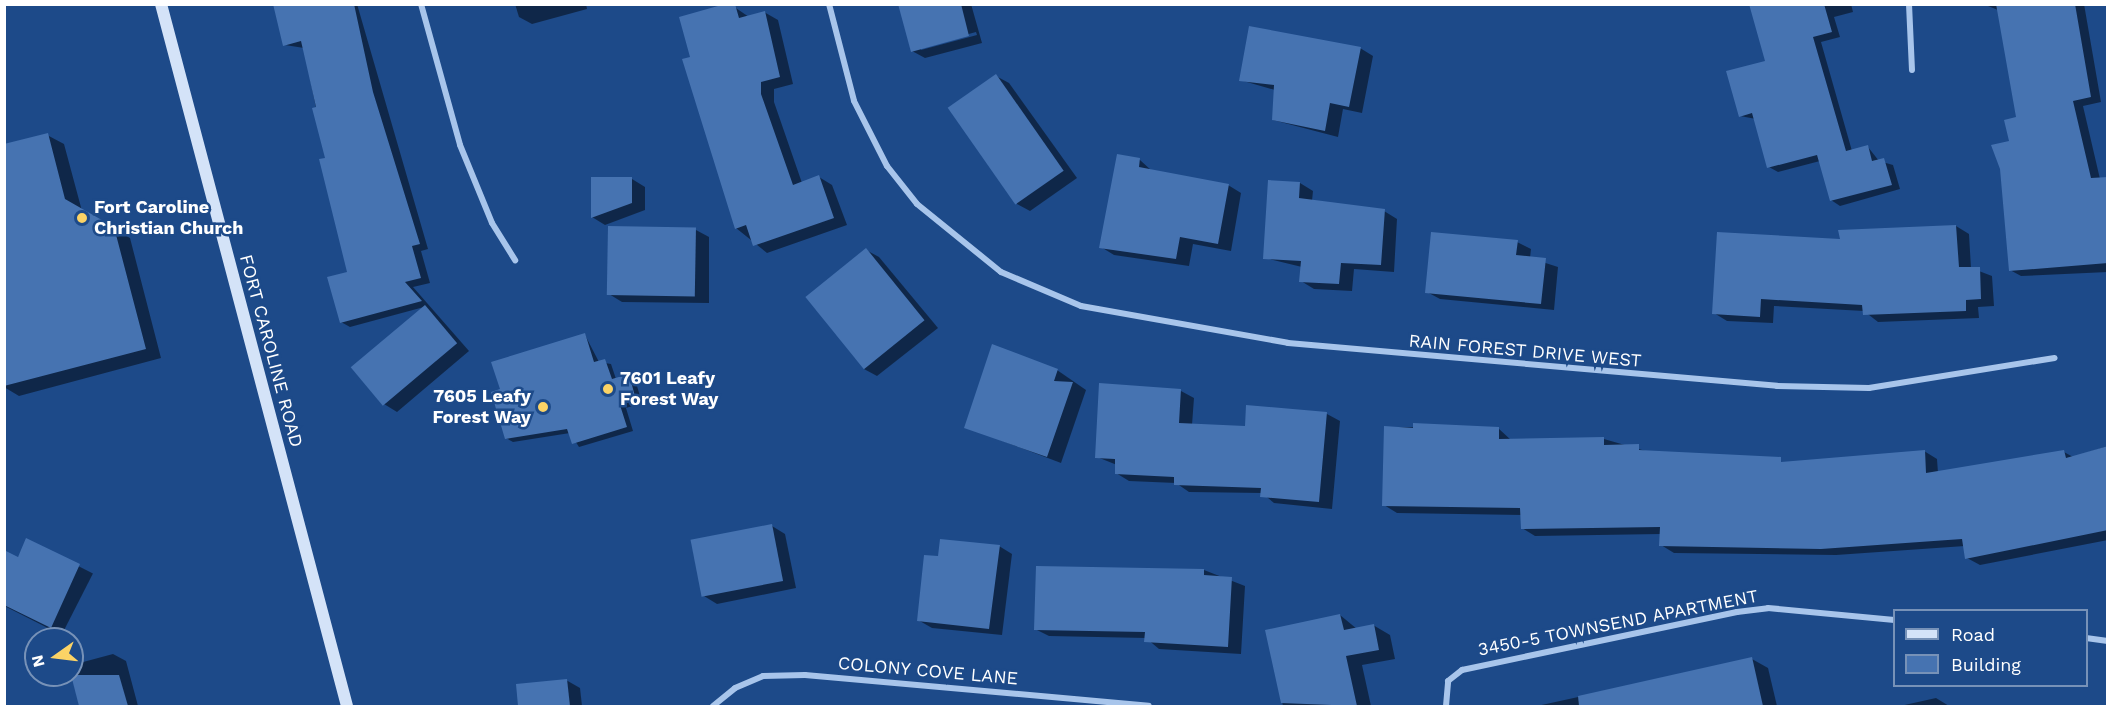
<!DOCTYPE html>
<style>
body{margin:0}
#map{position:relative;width:2112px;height:711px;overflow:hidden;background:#1d4a89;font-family:"Work Sans",sans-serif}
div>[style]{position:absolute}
.shadow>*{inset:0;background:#0007;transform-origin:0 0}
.building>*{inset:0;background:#4673b1;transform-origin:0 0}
.street>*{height:6px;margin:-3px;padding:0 3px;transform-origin:3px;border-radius:3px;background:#a8c5eb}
.secondary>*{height:12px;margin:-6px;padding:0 6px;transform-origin:6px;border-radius:6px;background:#d4e3f8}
.dots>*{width:16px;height:16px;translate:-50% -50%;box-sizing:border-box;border:3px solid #1d4a89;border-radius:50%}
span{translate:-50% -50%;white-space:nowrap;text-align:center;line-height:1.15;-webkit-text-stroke:5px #1d4a89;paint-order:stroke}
.poi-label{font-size:18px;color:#fff;font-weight:700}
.left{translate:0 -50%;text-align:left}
.right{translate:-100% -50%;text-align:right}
.street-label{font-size:18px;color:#fff}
.frame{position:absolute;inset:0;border:6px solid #fff;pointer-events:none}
.legend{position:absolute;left:1893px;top:609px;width:195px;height:78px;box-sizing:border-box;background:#1d4a89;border:2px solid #7792b8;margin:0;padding:8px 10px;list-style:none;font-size:18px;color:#fff}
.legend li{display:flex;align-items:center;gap:12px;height:30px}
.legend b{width:30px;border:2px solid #7792b8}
.north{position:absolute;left:24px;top:627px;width:60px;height:60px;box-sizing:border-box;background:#1d4a89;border:2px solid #7792b8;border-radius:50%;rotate:256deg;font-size:16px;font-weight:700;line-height:24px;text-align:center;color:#fff}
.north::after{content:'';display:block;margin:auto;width:21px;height:27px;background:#fbd366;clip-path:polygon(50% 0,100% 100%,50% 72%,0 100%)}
</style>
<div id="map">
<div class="shadow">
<div style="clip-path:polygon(274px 4px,357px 4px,428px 249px,421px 251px,430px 283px,413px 287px,469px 351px,397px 412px,384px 404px,424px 307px,350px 327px,341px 322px,349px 273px,304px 48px,285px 45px)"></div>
<div style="clip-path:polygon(515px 4px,586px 4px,587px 9px,532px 24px,519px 17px)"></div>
<div style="clip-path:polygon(730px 4px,749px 17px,764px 12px,778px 20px,793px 84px,774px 89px,774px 102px,802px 183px,819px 177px,832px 185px,847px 225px,767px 253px,736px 228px,684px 60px,692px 58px)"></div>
<div style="clip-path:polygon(evenodd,900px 4px,971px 4px,982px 43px,925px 58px,912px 51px,900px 4px,976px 32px,977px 35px,921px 50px,921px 47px,976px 32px)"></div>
<div style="clip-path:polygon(1753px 4px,1851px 4px,1853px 12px,1834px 17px,1840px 37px,1821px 42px,1852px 151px,1868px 147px,1879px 161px,1893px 165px,1900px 189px,1840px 206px,1831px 200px,1820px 161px,1778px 172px,1769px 167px,1756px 119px,1740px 116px,1767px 62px)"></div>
<div style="clip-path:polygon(1983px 4px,2084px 4px,2101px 102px,2083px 106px,2100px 179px,2108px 178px,2108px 272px,2021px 276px,2010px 270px,2011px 142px,2018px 118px,1998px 10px)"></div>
<div style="clip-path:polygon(1360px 48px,1373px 56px,1362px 113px,1343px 109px,1338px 137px,1273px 120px,1275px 90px,1240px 80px)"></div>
<div style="clip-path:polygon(996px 76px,1009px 83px,1077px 178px,1030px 211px,1017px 204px)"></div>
<div style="clip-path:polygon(47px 135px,64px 144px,82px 211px,130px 238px,161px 358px,19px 396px,4px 387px,4px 146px)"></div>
<div style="clip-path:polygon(1118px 156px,1140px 160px,1152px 171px,1228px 185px,1241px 193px,1231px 251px,1193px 244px,1189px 266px,1114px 255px,1101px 247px)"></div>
<div style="clip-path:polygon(592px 178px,632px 179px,645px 187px,645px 210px,605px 225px,592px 217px)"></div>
<div style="clip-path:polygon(1270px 181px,1300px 183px,1313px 191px,1312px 201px,1384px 211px,1397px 219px,1394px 272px,1354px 269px,1352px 291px,1314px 289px,1301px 281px,1302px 267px,1265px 258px)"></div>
<div style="clip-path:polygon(1956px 226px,1969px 234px,1971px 268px,1992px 276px,1994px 306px,1978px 307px,1979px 318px,1878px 322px,1864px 311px,1774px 306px,1773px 323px,1727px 321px,1714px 313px,1842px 241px,1840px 231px)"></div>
<div style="clip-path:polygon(609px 228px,696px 230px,709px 237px,709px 303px,622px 302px,609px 294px)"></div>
<div style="clip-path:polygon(1517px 242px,1531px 249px,1530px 258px,1558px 267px,1554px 310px,1440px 299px,1427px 292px)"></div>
<div style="clip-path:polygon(866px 250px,879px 257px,938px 328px,877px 376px,864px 369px)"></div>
<div style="clip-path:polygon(585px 335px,599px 362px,611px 364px,616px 379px,635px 379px,642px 403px,626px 408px,633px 431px,579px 447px,570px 433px,513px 442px,506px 438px,502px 390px)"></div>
<div style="clip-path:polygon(1057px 370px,1086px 390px,1061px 463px,966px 427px)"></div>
<div style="clip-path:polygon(1181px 391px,1194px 398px,1192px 425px,1246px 428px,1327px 414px,1340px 421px,1332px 509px,1274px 503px,1262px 493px,1189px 492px,1176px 483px,1129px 481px,1116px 473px,1117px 465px,1097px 457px)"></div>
<div style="clip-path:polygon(1385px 427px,1498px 428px,1511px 440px,1604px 439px,1649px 452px,1789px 463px,1924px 451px,1937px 459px,1938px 473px,2064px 452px,2073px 457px,2108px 446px,2108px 540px,1980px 565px,1967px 558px,1965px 546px,1836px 555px,1674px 553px,1661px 545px,1661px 534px,1535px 536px,1522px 528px,1522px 515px,1397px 513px,1384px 505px)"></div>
<div style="clip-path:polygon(772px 526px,785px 534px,796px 588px,717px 604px,704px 596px)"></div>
<div style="left:27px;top:540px;width:74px;height:69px;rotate:27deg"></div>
<div style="clip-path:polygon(999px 546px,1012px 554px,1002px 635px,932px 628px,918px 620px,940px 558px)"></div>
<div style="clip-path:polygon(1204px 570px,1245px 586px,1241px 654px,1159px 649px,1146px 638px,1049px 636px,1035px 629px)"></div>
<div style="clip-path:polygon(1340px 615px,1357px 629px,1373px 625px,1390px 635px,1395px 659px,1362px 665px,1371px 706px,1283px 706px,1267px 631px)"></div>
<div style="clip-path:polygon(113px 654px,126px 661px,138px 706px,81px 706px,72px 665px)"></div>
<div style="clip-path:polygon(1752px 659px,1768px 668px,1777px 706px,1537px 706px)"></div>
<div style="clip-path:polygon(566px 680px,580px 688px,582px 706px,519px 706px,517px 685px)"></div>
<div style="clip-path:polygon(1936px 698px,1949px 706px,1900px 706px)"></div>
</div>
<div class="building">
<div style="clip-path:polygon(273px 4px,354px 4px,373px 92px,420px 244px,412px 246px,421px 278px,405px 282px,422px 301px,340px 323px,327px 277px,347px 272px,319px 159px,325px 158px,312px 108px,316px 107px,301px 41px,283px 46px)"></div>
<div style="clip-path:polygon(725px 4px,735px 4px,739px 18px,765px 11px,780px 77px,761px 82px,761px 94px,793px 185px,819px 175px,834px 218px,753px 246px,746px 225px,735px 229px,682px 59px,690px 57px,679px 17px)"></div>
<div style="clip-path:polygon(898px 4px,961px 4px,969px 36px,911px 52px)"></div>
<div style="clip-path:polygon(1749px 4px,1824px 4px,1832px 32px,1813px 37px,1846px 151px,1868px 145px,1872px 161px,1884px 158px,1892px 185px,1830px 201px,1817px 155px,1767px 168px,1752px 113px,1739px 117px,1726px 71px,1765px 61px)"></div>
<div style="clip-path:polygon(1996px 4px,2075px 4px,2091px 97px,2073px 101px,2091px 178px,2108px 177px,2108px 263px,2009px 271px,2000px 169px,1991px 145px,2009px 141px,2004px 120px,2016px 117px)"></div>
<div style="clip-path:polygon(1249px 26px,1361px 47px,1349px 107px,1330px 103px,1325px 131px,1272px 120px,1274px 85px,1239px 81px)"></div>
<div style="left:996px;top:74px;width:118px;height:59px;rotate:55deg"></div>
<div style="clip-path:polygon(48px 133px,65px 199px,114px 227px,146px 349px,4px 386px,4px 144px)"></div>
<div style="clip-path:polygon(1117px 154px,1140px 158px,1139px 167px,1229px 184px,1218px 244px,1180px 237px,1176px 259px,1099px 248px)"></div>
<div style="clip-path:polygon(591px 177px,632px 177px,632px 203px,591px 218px)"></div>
<div style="clip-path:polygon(1268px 180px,1300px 182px,1299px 198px,1385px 209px,1381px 265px,1341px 263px,1339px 284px,1299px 282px,1301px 261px,1263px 259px)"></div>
<div style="clip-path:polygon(1956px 225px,1959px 267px,1980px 267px,1981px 299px,1966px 300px,1966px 311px,1863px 315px,1862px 305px,1761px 299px,1760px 317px,1712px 314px,1717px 232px,1840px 239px,1838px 230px)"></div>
<div style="left:608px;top:226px;width:88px;height:69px;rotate:1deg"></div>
<div style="clip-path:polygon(1431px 232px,1518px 240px,1516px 255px,1546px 258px,1541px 304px,1425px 293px)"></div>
<div style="left:866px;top:248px;width:93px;height:78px;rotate:51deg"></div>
<div style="left:425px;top:305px;width:50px;height:97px;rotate:50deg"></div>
<div style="clip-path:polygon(585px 333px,594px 362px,605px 359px,612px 379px,629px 374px,636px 400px,620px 405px,627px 427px,572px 444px,567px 429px,505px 439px,491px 392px,500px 389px,491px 362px)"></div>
<div style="clip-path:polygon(992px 344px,1058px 369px,1054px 381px,1073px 382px,1047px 457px,964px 428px)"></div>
<div style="clip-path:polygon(1099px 383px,1181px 389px,1179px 423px,1245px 426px,1246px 405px,1327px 412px,1319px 502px,1260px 497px,1261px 488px,1174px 485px,1174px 477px,1115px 474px,1115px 459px,1095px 458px)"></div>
<div style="clip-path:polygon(1413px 423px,1499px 427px,1499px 439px,1604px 437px,1604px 445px,1639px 444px,1639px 450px,1781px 457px,1781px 462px,1925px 450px,1926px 473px,2064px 450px,2066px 458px,2108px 446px,2108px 530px,1965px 559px,1962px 539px,1821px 549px,1659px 546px,1660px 527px,1521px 529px,1520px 508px,1382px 506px,1384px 426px,1413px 428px)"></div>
<div style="left:772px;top:524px;width:58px;height:83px;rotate:79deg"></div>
<div style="clip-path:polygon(26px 538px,80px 564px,51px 628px,4px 605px,4px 550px,18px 557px)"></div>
<div style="clip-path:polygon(940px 539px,1000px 545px,989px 629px,917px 621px,924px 555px,938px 556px)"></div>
<div style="clip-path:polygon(1036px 566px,1204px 569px,1204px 575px,1232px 577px,1228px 647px,1144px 642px,1145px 632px,1034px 630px)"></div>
<div style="clip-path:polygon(1340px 614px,1344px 630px,1374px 624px,1379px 650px,1346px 656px,1357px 706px,1281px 703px,1265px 630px)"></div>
<div style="clip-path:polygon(1752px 657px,1763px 706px,1579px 706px,1578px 696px)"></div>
<div style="clip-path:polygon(71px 675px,119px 675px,128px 706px,79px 706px)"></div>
<div style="clip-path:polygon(567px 679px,570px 706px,518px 706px,516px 684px)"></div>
</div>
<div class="street">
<div style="left:421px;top:4px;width:146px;rotate:74.5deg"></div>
<div style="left:460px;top:145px;width:84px;rotate:67.7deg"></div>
<div style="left:492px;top:223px;width:44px;rotate:58.1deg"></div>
<div style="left:829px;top:4px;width:100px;rotate:75.5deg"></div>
<div style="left:854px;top:101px;width:73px;rotate:63.1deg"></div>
<div style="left:887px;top:166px;width:48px;rotate:51.7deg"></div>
<div style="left:917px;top:204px;width:108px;rotate:39deg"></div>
<div style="left:1001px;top:272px;width:87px;rotate:23deg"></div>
<div style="left:1081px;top:306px;width:210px;rotate:10.1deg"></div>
<div style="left:1288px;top:343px;width:491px;rotate:5deg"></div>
<div style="left:1777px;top:386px;width:92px;rotate:1.2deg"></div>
<div style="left:1869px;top:388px;width:188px;rotate:-9.2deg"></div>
<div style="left:1909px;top:4px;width:66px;rotate:87.4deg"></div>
<div style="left:2086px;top:638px;width:22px;rotate:8deg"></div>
<div style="left:713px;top:706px;width:28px;rotate:-39deg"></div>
<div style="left:735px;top:688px;width:30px;rotate:-23deg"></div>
<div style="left:763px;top:676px;width:42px;rotate:-1.4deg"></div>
<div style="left:805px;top:675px;width:345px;rotate:5.1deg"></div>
<div style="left:1446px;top:706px;width:25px;rotate:-85deg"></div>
<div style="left:1448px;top:681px;width:18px;rotate:-38deg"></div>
<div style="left:1462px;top:670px;width:281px;rotate:-11.9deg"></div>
<div style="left:1737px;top:612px;width:31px;rotate:-7deg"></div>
<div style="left:1768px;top:608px;width:127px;rotate:5.4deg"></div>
</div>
<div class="secondary">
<div style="left:161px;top:4px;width:726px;rotate:75.16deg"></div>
</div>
<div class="dots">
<div style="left:82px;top:218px;background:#fbd366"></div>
<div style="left:608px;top:389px;background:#fbd366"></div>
<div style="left:543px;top:407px;background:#fbd366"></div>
</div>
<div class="poi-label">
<span class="left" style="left:94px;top:218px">Fort Caroline<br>Christian Church</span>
<span class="left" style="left:620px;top:389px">7601 Leafy<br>Forest Way</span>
<span class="right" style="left:531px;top:407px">7605 Leafy<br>Forest Way</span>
</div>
<div class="street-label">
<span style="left:271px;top:351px;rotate:75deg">FORT CAROLINE ROAD</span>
<span style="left:1525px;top:351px;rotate:5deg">RAIN FOREST DRIVE WEST</span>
<span style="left:1618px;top:623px;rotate:-11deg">3450-5 TOWNSEND APARTMENT</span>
<span style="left:928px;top:671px;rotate:5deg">COLONY COVE LANE</span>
</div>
<div class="frame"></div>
<ul class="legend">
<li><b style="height:8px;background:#d4e3f8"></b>Road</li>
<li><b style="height:16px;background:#4673b1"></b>Building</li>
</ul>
<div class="north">N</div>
</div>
